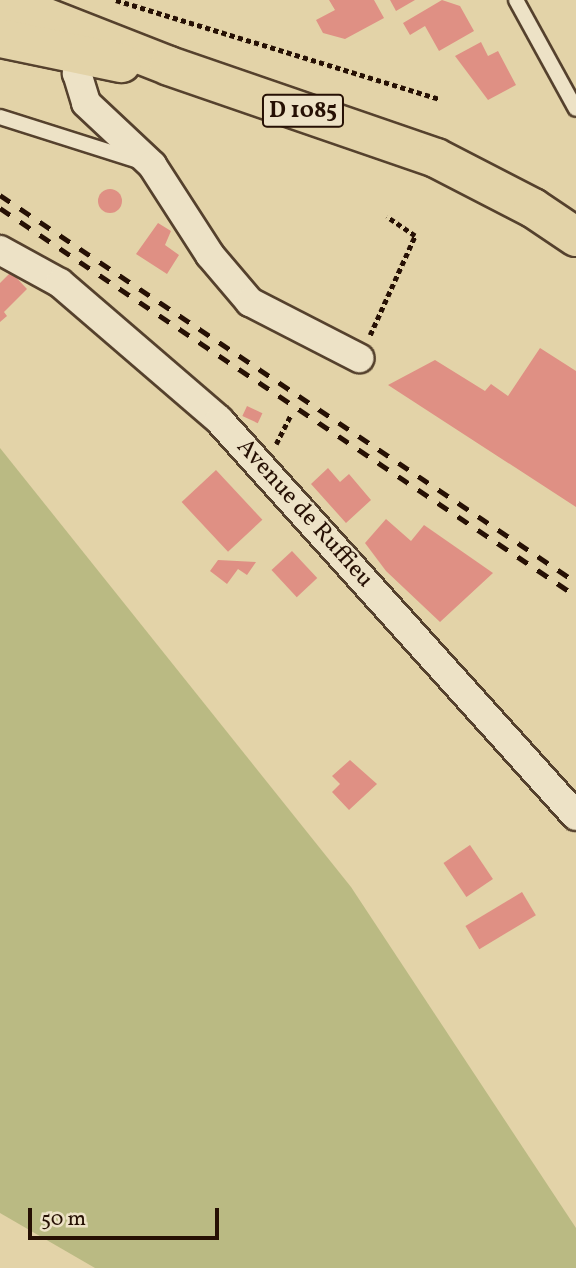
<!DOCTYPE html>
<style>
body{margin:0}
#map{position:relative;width:576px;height:1268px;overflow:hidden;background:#e3d3a8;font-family:Vollkorn,serif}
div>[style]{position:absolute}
.green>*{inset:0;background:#baba83}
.building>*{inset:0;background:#df9084;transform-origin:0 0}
.round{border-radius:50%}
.path>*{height:4.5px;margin-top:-2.25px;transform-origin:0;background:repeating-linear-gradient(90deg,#261004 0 5px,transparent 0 8.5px)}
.roads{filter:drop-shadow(2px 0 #55412d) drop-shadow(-2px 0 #55412d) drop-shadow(0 2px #55412d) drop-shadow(0 -2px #55412d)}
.lane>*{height:14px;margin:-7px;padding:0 7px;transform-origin:7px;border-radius:7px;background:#ede2c6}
.street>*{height:28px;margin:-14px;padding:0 14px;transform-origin:14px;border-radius:14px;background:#ede2c6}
.primary>*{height:38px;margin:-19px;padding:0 19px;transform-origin:19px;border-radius:19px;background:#e3d3a8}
.rail>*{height:5px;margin-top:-2.5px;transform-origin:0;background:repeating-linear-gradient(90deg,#261004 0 12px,transparent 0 24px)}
span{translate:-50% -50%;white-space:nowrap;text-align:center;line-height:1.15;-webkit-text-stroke:5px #ede2c6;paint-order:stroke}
.shield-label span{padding:2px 5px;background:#ede2c6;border:2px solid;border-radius:5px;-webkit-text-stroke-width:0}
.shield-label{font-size:23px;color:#261004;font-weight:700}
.street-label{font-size:24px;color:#261004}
.scale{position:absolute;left:28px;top:1208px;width:191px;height:32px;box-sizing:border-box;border:4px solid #261004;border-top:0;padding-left:9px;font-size:21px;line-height:24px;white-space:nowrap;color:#261004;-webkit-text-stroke:5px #ede2c6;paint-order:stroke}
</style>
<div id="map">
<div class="green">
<div style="clip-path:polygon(0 448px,351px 887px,576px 1228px,576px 1268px,95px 1268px,0 1213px)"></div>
</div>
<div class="building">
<div style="clip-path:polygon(329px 0,374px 0,384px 18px,345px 39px,323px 33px,316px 20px,335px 10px)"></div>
<div style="clip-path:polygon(390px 0,415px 0,396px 11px)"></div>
<div style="clip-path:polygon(442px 0,460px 6px,474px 31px,439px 51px,425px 26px,410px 35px,403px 23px)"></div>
<div style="clip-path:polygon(481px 42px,488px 56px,498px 51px,516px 85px,488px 100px,455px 56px)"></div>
<div class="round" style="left:98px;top:189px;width:24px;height:24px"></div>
<div style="clip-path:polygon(158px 223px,171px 231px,165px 245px,179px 255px,167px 274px,136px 254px)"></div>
<div style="clip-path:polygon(11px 272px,27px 289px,4px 312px,7px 316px,0 322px,0 283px)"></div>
<div style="clip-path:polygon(540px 348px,576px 371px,576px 507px,388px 385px,435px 360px,485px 391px,491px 384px,508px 396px)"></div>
<div style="left:247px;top:406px;width:17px;height:11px;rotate:25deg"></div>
<div style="clip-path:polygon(328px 468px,340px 482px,349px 474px,371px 500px,346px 523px,311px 484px)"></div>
<div style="left:216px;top:470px;width:68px;height:47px;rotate:47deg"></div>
<div style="clip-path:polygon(386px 519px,411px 541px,424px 525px,493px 573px,440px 622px,386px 571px,365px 543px)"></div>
<div style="left:292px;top:551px;width:37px;height:28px;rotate:47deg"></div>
<div style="clip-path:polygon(218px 560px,256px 562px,247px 575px,238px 569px,227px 584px,210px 571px)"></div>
<div style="clip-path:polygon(350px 760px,377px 784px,349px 810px,332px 792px,340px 784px,332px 776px)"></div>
<div style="left:470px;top:845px;width:41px;height:32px;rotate:56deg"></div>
<div style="left:522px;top:892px;width:27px;height:66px;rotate:59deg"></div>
</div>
<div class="path">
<div style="left:116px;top:0;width:338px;rotate:17deg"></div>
<div style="left:370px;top:335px;width:109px;rotate:-65.6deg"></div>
<div style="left:415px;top:236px;width:34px;rotate:-146deg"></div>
<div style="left:276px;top:444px;width:33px;rotate:-63deg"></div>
</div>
<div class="roads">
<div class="lane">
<div style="left:516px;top:0;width:124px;rotate:61.2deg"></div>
<div style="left:0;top:117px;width:146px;rotate:17.6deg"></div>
</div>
<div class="street">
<div style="left:83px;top:38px;width:36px;rotate:100deg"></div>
<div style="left:77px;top:73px;width:31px;rotate:73deg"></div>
<div style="left:86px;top:103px;width:91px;rotate:43.2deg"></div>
<div style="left:152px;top:165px;width:107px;rotate:57.2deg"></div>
<div style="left:210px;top:255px;width:62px;rotate:49.6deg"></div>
<div style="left:250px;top:302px;width:123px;rotate:27.2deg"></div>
<div style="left:0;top:250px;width:68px;rotate:28.8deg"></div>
<div style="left:60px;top:283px;width:210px;rotate:40.7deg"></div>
<div style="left:219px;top:420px;width:533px;rotate:47.96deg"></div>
</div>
<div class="primary">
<div style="left:1px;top:0;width:180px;rotate:21.4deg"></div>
<div style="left:169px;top:66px;width:282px;rotate:19deg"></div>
<div style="left:436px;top:158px;width:109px;rotate:27.3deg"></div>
<div style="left:533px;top:208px;width:52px;rotate:34deg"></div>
<div style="left:0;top:38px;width:124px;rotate:11.7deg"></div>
</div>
</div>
<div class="rail">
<div style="left:0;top:195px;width:694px;rotate:33.9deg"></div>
<div style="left:0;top:208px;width:694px;rotate:33.96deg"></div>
</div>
<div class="shield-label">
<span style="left:303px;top:111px">D 1085</span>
</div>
<div class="street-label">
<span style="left:304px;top:514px;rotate:48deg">Avenue de Ruffieu</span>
</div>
<div class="scale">50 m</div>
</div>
